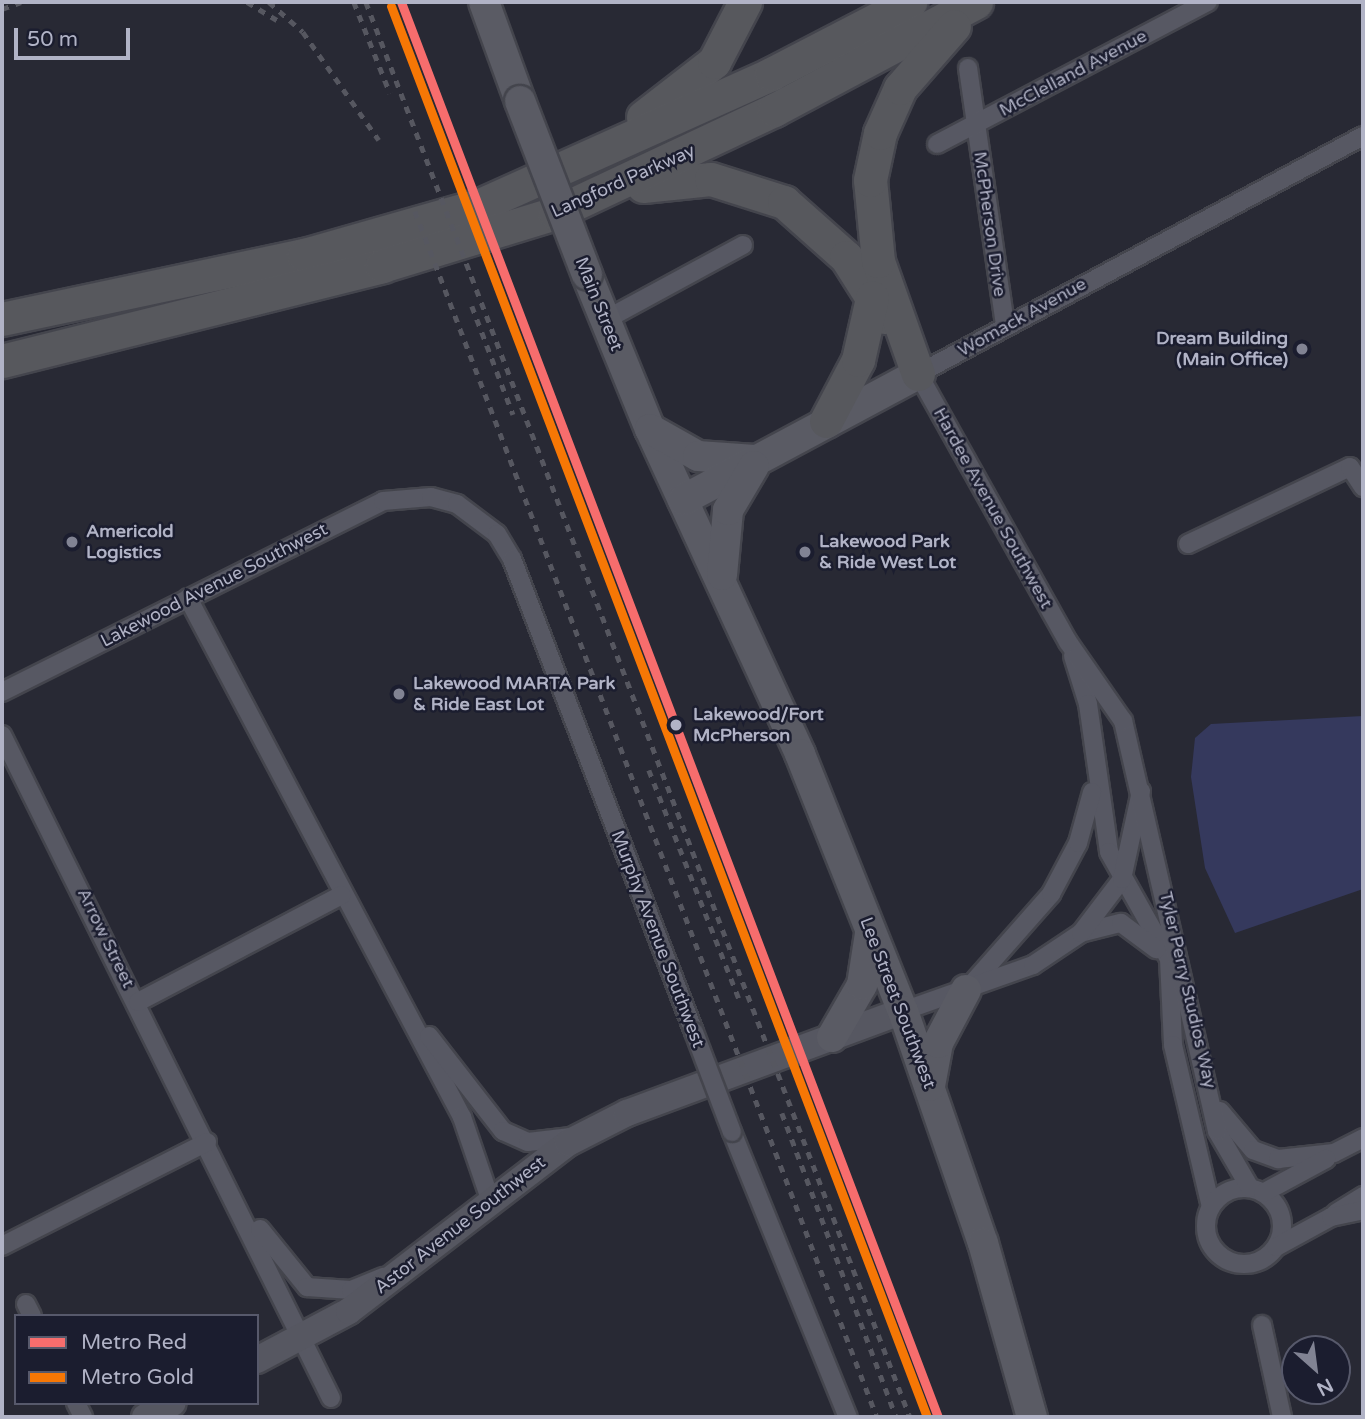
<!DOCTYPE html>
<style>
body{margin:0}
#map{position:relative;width:1365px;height:1419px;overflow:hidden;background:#282934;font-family:"Varela Round",sans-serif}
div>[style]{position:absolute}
.water>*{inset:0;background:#35395d}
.roads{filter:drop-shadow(2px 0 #44454d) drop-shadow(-2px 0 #44454d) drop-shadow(0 2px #44454d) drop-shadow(0 -2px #44454d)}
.street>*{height:18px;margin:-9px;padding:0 9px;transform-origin:9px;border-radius:9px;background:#575863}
.street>.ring{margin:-9px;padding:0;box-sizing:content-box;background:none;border:18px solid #575863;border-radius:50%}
.secondary>*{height:26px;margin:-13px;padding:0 13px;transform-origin:13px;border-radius:13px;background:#565761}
.primary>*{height:30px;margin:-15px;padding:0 15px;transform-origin:15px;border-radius:15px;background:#5a5b64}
.highway>*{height:33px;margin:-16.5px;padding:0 16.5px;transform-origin:16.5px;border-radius:16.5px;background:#57585d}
.rail>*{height:4.5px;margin-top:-2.25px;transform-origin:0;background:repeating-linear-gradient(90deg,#565760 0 7px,transparent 0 14px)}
.bridges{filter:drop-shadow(2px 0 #44454d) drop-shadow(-2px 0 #44454d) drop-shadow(0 2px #44454d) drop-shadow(0 -2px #44454d)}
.street-bridge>*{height:18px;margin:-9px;padding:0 9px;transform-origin:9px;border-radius:9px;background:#575863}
.primary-bridge>*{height:30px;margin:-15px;padding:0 15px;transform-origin:15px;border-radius:15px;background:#5a5b64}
.metro-1>*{height:9px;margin:-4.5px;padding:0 4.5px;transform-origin:4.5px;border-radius:4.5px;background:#f76d6d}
.metro-2>*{height:9px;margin:-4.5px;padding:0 4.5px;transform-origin:4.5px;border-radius:4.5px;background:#f67705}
.dots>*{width:19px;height:19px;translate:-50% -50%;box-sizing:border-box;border:4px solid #1b1d2f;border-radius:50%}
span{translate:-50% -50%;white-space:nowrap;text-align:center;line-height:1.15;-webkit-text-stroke:5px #1b1d2f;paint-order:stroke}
.street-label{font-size:18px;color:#b1b3c6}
.poi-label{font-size:18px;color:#b1b3c6;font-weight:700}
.right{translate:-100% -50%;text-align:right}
.left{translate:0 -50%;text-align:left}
.stop-label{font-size:18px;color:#b1b3c6;font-weight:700}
.frame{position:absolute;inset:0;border:4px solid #b1b3c6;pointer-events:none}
.legend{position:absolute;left:14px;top:1314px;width:245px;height:91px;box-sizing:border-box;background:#1b1d2f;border:2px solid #57596b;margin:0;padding:9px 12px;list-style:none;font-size:21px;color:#b1b3c6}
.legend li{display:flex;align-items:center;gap:14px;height:35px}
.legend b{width:35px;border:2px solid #57596b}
.north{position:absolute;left:1281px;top:1335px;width:70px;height:70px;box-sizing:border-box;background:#1b1d2f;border:2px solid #57596b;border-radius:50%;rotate:152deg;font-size:19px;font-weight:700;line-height:28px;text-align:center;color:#b1b3c6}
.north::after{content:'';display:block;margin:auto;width:24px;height:32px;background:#818393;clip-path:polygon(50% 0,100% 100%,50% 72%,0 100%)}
.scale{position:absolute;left:14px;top:28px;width:116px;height:32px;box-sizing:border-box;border:4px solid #b1b3c6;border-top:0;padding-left:9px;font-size:21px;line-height:24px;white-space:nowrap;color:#b1b3c6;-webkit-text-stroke:5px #1b1d2f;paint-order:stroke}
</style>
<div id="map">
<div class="water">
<div style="clip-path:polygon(1363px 716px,1363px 889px,1235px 933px,1205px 868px,1191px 777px,1195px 738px,1211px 724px)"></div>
</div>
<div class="roads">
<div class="street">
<div style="left:968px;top:68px;width:259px;rotate:81.8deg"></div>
<div style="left:937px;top:144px;width:306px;rotate:-27.7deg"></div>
<div style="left:605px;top:320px;width:157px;rotate:-28.5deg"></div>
<div style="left:1188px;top:544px;width:179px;rotate:-25.4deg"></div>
<div style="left:1350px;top:467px;width:24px;rotate:57deg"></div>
<div style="left:188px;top:598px;width:587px;rotate:62.17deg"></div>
<div style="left:462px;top:1117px;width:87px;rotate:71.1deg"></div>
<div style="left:1073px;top:656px;width:50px;rotate:72.6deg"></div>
<div style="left:1088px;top:704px;width:149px;rotate:81.9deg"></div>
<div style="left:1109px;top:852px;width:123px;rotate:60.7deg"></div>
<div style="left:1169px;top:959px;width:86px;rotate:87.3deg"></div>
<div style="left:1173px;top:1045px;width:166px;rotate:76.8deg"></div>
<div style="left:2px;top:692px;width:426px;rotate:-26.6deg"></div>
<div style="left:383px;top:501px;width:48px;rotate:-4.8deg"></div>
<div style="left:431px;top:497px;width:27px;rotate:15deg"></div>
<div style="left:457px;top:504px;width:50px;rotate:36.9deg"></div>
<div style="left:497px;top:534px;width:29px;rotate:59deg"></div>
<div style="left:512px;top:559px;width:507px;rotate:68.95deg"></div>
<div style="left:2px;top:735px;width:740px;rotate:63.61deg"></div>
<div style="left:1084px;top:932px;width:38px;rotate:-14deg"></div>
<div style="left:1121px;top:923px;width:44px;rotate:36.6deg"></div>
<div style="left:970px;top:986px;width:123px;rotate:-48.6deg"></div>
<div style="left:1051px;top:894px;width:58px;rotate:-62.1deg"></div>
<div style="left:1078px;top:843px;width:53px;rotate:-74.6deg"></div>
<div style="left:138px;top:1002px;width:230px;rotate:-27.7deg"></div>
<div style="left:903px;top:1011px;width:138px;rotate:-19.5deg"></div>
<div style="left:1033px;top:965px;width:58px;rotate:-33.7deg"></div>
<div style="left:1081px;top:933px;width:68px;rotate:-52.8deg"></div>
<div style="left:1122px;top:879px;width:90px;rotate:-77.8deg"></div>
<div style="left:429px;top:1036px;width:120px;rotate:52.1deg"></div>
<div style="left:503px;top:1131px;width:27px;rotate:24deg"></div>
<div style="left:528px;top:1142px;width:43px;rotate:-6.6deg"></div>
<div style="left:1220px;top:1111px;width:51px;rotate:49.8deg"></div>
<div style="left:1253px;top:1150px;width:27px;rotate:20deg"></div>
<div style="left:1278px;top:1159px;width:56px;rotate:-6.1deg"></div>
<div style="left:1334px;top:1153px;width:33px;rotate:-27deg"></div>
<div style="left:732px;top:1132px;width:308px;rotate:67.9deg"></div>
<div class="ring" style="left:1206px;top:1188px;width:58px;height:58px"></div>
<div style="left:1250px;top:1188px;width:66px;rotate:-120.1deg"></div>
<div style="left:1217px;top:1131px;width:421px;rotate:-102.9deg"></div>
<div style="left:1123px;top:721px;width:96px;rotate:-124.8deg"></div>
<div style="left:1068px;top:642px;width:307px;rotate:-119.2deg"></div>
<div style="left:918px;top:374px;width:505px;rotate:-28.14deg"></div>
<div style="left:1263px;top:1193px;width:72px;rotate:-28.4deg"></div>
<div style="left:1336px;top:1213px;width:32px;rotate:-32deg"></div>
<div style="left:260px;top:1229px;width:75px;rotate:51deg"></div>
<div style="left:307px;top:1287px;width:44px;rotate:3.9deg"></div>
<div style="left:351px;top:1290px;width:35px;rotate:-22deg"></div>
<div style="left:2px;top:1246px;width:230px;rotate:-26.9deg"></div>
<div style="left:1276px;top:1247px;width:63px;rotate:-28.6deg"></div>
<div style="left:1331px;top:1217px;width:33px;rotate:-12deg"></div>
<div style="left:26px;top:1304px;width:13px;rotate:63deg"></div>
<div style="left:1262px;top:1325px;width:94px;rotate:77.7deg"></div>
<div style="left:76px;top:1403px;width:16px;rotate:63deg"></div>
</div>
<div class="secondary">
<div style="left:257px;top:1360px;width:104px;rotate:-28deg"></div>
<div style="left:349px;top:1311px;width:276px;rotate:-37.5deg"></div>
<div style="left:568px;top:1143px;width:66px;rotate:-27deg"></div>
<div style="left:627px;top:1113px;width:294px;rotate:-20.3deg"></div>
<div style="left:145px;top:1417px;width:31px;rotate:-27deg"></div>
</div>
<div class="primary">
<div style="left:484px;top:2px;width:105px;rotate:70deg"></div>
<div style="left:587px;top:275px;width:166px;rotate:67.8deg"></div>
<div style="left:650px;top:429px;width:358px;rotate:65.2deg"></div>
<div style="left:800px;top:754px;width:277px;rotate:68.2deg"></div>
<div style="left:903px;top:1011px;width:245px;rotate:71deg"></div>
<div style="left:983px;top:1243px;width:181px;rotate:74.3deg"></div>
<div style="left:650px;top:429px;width:55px;rotate:29.4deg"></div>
<div style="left:698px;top:456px;width:57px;rotate:4deg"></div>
<div style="left:683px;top:500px;width:267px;rotate:-28.2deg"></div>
<div style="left:722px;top:575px;width:65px;rotate:-84.7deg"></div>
<div style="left:728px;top:510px;width:51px;rotate:-59.4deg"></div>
<div style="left:832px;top:1037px;width:60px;rotate:-60deg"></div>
<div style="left:862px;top:985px;width:52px;rotate:-81.1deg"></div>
<div style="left:930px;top:1086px;width:44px;rotate:-79.5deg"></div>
<div style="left:938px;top:1043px;width:60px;rotate:-62.2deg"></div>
</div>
<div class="highway">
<div style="left:643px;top:117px;width:90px;rotate:-37.8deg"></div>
<div style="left:714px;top:62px;width:68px;rotate:-62.7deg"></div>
<div style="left:643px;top:186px;width:68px;rotate:-5.9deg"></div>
<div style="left:711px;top:179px;width:77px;rotate:17.5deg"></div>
<div style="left:784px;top:202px;width:83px;rotate:41.6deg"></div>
<div style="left:846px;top:257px;width:71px;rotate:57.7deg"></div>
<div style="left:2px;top:319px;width:309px;rotate:-12deg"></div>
<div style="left:304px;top:255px;width:183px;rotate:-15.9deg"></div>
<div style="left:480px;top:205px;width:319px;rotate:-24.2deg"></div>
<div style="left:771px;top:74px;width:157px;rotate:-27.4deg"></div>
<div style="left:2px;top:361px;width:392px;rotate:-14deg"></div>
<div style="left:382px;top:266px;width:181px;rotate:-17deg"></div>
<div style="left:555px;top:213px;width:242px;rotate:-25.2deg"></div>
<div style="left:774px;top:110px;width:229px;rotate:-28.1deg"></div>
<div style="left:918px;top:374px;width:120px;rotate:-109.5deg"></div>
<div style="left:878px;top:261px;width:81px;rotate:-95.6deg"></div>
<div style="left:870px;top:180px;width:48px;rotate:-78deg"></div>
<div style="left:880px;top:133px;width:49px;rotate:-66deg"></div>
<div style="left:900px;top:88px;width:82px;rotate:-48.9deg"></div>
<div style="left:826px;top:421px;width:69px;rotate:-62.3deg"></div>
<div style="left:858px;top:360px;width:64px;rotate:-77.3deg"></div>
</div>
</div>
<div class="rail">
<div style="left:247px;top:2px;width:35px;rotate:31deg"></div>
<div style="left:269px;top:2px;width:45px;rotate:41.4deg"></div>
<div style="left:303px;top:32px;width:132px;rotate:54.9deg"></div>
<div style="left:354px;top:2px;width:98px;rotate:68.4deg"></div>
<div style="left:366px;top:2px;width:1516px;rotate:68.97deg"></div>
<div style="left:2px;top:9px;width:20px;rotate:-20deg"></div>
<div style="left:415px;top:211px;width:1291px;rotate:69.04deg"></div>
<div style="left:472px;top:306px;width:116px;rotate:69.2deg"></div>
<div style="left:649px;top:770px;width:245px;rotate:68.5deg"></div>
<div style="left:782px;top:1113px;width:325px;rotate:69.4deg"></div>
</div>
<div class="bridges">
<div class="street-bridge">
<div style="left:694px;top:1032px;width:107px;rotate:69.2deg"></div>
</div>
<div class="primary-bridge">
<div style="left:520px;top:101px;width:186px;rotate:68.9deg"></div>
</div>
</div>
<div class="metro-1">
<div style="left:401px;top:2px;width:1513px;rotate:69.22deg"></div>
</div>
<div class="metro-2">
<div style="left:391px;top:6px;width:1509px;rotate:69.2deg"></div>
</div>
<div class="dots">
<div style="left:1302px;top:349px;background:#818393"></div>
<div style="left:72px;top:542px;background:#818393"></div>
<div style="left:805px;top:552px;background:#818393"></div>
<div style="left:399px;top:694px;background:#818393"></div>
<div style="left:676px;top:725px;background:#b1b3c6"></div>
</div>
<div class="street-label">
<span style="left:1073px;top:73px;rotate:-28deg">McClelland Avenue</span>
<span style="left:623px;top:181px;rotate:-24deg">Langford Parkway</span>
<span style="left:990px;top:224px;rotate:82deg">McPherson Drive</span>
<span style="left:599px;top:304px;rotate:68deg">Main Street</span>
<span style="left:1022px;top:317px;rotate:-29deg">Womack Avenue</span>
<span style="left:993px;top:508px;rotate:61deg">Hardee Avenue Southwest</span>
<span style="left:214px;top:585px;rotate:-27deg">Lakewood Avenue Southwest</span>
<span style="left:106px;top:938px;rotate:64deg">Arrow Street</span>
<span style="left:658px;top:939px;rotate:69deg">Murphy Avenue Southwest</span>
<span style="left:1188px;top:990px;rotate:77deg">Tyler Perry Studios Way</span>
<span style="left:898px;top:1003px;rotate:69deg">Lee Street Southwest</span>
<span style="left:460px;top:1225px;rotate:-38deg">Astor Avenue Southwest</span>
</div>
<div class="poi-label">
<span class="right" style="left:1288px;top:349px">Dream Building<br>(Main Office)</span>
<span class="left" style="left:86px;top:542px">Americold<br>Logistics</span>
<span class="left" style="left:819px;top:552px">Lakewood Park<br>&amp; Ride West Lot</span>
<span class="left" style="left:413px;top:694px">Lakewood MARTA Park<br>&amp; Ride East Lot</span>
</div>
<div class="stop-label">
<span class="left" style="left:693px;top:725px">Lakewood/Fort<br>McPherson</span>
</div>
<div class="frame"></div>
<ul class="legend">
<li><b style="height:9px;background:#f76d6d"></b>Metro Red</li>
<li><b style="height:9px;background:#f67705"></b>Metro Gold</li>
</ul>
<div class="north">N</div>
<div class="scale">50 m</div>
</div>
